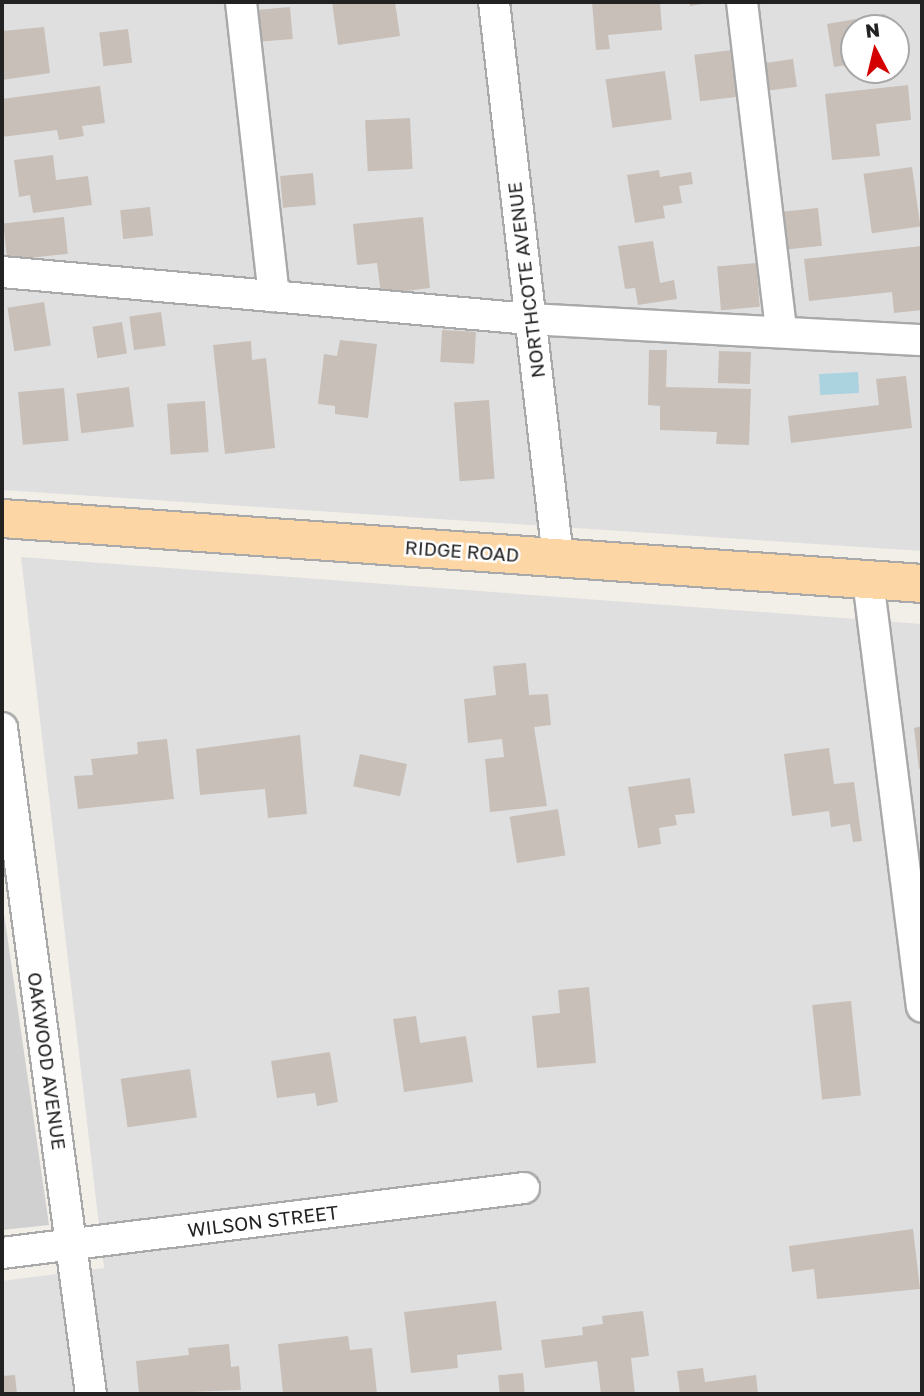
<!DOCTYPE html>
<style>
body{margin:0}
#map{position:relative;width:924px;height:1396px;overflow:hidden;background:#f2efe9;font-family:"Golos Text",sans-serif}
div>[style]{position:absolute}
.residential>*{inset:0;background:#e0dfdf}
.religious>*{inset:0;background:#d0d0d0}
.water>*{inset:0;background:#aad3df;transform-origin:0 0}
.building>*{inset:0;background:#c7bfb8;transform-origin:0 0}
.roads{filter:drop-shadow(2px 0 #a9a9a9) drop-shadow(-2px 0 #a9a9a9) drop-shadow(0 2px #a9a9a9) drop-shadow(0 -2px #a9a9a9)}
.minor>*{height:30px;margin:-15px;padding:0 15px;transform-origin:15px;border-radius:15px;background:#fff}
.major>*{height:37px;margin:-18.5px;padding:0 18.5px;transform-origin:18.5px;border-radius:18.5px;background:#fcd6a4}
span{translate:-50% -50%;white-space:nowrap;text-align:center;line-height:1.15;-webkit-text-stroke:5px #fff;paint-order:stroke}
.street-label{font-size:19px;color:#222}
.frame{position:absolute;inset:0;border:4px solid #222;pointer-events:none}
.north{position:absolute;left:840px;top:14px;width:70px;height:70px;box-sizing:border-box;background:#fff;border:2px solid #a7a7a7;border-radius:50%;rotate:353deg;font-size:19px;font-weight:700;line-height:28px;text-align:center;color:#222}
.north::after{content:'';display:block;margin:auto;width:24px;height:32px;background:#d40000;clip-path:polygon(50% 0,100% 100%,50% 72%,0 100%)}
</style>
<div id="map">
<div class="residential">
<div style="clip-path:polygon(evenodd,2px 2px,922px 2px,922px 551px,2px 490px,2px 2px,854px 28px,896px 28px,896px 70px,854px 70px,854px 28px)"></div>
<div style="clip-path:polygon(21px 557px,922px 624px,922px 1394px,2px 1394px,2px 1281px,104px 1268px)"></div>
</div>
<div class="religious">
<div style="clip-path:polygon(2px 900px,49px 1225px,2px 1230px)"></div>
</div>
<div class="water">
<div style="left:858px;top:372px;width:21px;height:39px;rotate:87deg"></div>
</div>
<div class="building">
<div style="clip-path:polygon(332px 2px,395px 2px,400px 36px,338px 45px)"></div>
<div style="clip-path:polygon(592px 2px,660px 2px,662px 30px,608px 35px,610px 49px,596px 50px)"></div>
<div style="clip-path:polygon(689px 2px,708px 2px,708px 3px,690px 6px)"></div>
<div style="left:290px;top:7px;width:32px;height:31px;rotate:85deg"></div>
<div style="clip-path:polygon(885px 14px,887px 28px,854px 28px,854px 64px,834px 67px,827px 24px)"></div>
<div style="clip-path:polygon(44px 27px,50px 73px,2px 80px,2px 31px)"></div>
<div style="left:128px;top:29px;width:34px;height:29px;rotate:83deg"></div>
<div style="left:732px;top:50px;width:47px;height:38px;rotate:83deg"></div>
<div style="left:793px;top:59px;width:28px;height:28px;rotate:82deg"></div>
<div style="left:665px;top:71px;width:49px;height:60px;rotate:82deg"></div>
<div style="clip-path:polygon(908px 85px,911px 120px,876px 124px,880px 156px,832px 160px,825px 94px)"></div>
<div style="clip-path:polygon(100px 86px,105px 123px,82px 126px,84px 136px,59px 140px,57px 130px,2px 137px,2px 99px)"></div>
<div style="left:410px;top:118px;width:51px;height:45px;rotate:87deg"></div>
<div style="clip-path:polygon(53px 155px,56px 180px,88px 176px,92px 205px,33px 213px,30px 195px,19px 197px,14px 160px)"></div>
<div style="left:912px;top:167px;width:60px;height:49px;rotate:82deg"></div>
<div style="clip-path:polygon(659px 170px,660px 177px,691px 172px,693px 184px,679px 186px,682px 203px,663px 206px,665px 218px,635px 223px,627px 175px)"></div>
<div style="left:313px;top:173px;width:32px;height:33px;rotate:85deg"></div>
<div style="left:150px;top:207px;width:29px;height:30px;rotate:84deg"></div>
<div style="left:818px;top:208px;width:38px;height:36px;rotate:84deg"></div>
<div style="left:64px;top:217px;width:37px;height:61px;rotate:84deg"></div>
<div style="clip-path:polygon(423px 217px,430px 288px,381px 294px,377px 263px,357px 265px,353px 224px)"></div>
<div style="clip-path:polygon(653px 241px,660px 283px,674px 280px,677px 299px,638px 305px,635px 288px,625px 289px,618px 246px)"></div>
<div style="clip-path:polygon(922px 246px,922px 310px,894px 313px,892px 292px,809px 301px,804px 259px)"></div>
<div style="left:756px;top:263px;width:44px;height:39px;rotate:85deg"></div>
<div style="left:44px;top:302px;width:44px;height:37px;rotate:81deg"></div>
<div style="left:161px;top:312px;width:34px;height:32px;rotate:82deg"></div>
<div style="left:122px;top:322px;width:32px;height:30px;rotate:81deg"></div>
<div style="left:442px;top:330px;width:34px;height:32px;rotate:3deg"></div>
<div style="clip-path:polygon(340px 340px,377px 344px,368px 418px,335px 414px,335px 406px,318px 404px,324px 354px,337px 356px)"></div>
<div style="clip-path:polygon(251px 341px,252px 360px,266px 358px,275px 448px,225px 454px,213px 345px)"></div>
<div style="clip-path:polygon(649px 350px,667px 350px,666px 387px,751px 389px,749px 445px,716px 444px,717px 432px,660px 430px,660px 406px,648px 405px)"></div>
<div style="left:719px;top:351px;width:32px;height:32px;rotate:2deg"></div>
<div style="clip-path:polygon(906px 376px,912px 428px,791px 443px,788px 416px,879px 405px,876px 379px)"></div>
<div style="left:129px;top:387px;width:40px;height:53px;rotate:83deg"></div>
<div style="left:64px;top:388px;width:53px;height:46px;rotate:85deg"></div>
<div style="left:489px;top:400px;width:79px;height:35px;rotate:86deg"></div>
<div style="left:205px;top:401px;width:51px;height:38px;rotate:86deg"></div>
<div style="clip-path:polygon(526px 663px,529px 695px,548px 694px,551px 725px,534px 727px,547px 806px,490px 812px,485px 759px,504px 757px,502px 739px,468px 743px,464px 699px,496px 695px,493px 666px)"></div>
<div style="clip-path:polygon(922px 726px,922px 768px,919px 769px,914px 728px)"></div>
<div style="clip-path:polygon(300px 735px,307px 814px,268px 818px,265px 789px,200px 795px,196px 749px)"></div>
<div style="clip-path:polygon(167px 739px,174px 799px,78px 809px,74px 776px,93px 775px,91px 759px,138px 754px,137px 742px)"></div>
<div style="clip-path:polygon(829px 748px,834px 784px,854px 782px,862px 841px,853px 842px,850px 824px,831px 827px,829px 811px,792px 816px,784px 754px)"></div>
<div style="left:360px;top:754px;width:48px;height:33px;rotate:12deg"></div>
<div style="clip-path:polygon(690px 778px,695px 813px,675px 815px,677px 825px,659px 828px,661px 844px,638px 848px,628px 787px)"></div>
<div style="left:558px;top:809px;width:47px;height:49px;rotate:81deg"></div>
<div style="clip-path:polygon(589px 987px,596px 1063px,537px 1068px,532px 1016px,560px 1013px,558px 990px)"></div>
<div style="left:851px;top:1001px;width:95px;height:39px;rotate:84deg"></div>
<div style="clip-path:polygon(416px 1016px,420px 1043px,466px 1036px,473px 1082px,404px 1092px,393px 1019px)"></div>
<div style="clip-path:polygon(330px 1052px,338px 1102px,317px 1106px,315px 1093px,277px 1098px,271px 1061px)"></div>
<div style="left:190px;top:1069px;width:49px;height:70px;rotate:82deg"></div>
<div style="clip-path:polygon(913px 1229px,920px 1289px,817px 1299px,814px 1269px,792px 1272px,789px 1246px)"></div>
<div style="clip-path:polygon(496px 1301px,502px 1350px,457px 1355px,458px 1368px,411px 1373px,404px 1312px)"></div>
<div style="clip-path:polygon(643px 1311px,649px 1356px,631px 1358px,635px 1394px,601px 1394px,597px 1361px,545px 1368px,541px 1340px,583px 1335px,582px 1327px,603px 1324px,602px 1316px)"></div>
<div style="clip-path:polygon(348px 1336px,350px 1350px,372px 1348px,377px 1394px,283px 1394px,278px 1344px)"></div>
<div style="clip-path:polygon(229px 1344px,231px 1367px,239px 1366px,241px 1390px,139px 1394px,136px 1361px,189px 1355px,188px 1348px)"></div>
<div style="clip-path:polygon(703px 1368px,705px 1382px,756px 1375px,758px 1394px,680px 1394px,677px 1371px)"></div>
<div style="left:523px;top:1373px;width:21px;height:25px;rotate:85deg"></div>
<div style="clip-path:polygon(15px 1375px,17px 1394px,2px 1394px,2px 1376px)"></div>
</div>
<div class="roads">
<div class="minor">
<div style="left:241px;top:2px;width:296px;rotate:83.6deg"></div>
<div style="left:494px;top:2px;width:560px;rotate:83.43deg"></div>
<div style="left:742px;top:2px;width:330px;rotate:83.2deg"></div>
<div style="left:2px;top:272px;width:530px;rotate:5.09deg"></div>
<div style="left:530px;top:319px;width:393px;rotate:3.1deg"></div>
<div style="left:868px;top:580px;width:430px;rotate:82.8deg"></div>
<div style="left:2px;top:728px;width:672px;rotate:82.39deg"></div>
<div style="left:2px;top:1253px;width:526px;rotate:-7.1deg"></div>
</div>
<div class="major">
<div style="left:2px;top:518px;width:922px;rotate:4.04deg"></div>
</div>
</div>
<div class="street-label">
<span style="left:526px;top:280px;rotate:-97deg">NORTHCOTE AVENUE</span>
<span style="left:462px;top:551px;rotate:4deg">RIDGE ROAD</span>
<span style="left:47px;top:1061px;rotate:82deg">OAKWOOD AVENUE</span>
<span style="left:263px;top:1221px;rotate:-7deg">WILSON STREET</span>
</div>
<div class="frame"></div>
<div class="north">N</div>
</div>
